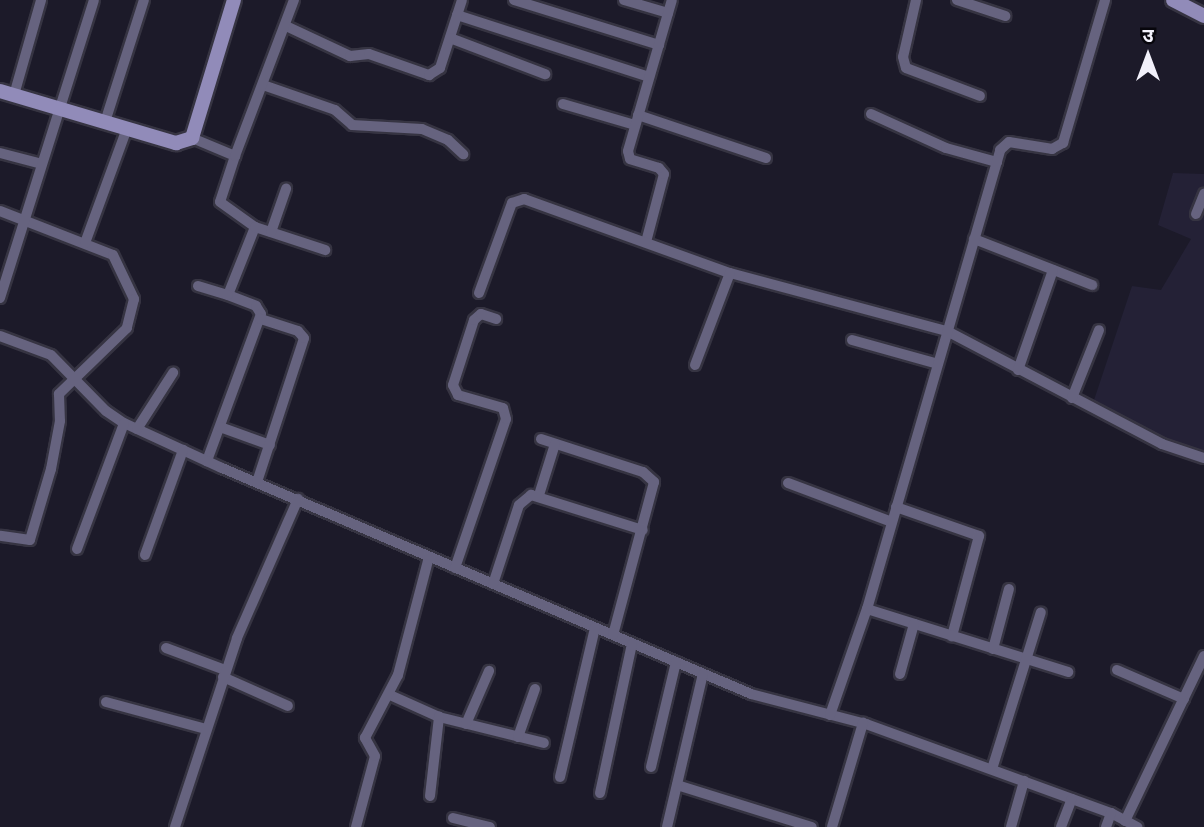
<!DOCTYPE html>
<meta charset="utf-8">
<style>
body{margin:0}
#map{position:relative;width:1204px;height:827px;overflow:hidden;background:#1c1a29;font-family:Manrope,"Noto Sans Devanagari",sans-serif}
div>[style]{position:absolute}
.built>*{inset:0;background:#242136}
.roads{filter:drop-shadow(2px 0 #363442) drop-shadow(-2px 0 #363442) drop-shadow(0 2px #363442) drop-shadow(0 -2px #363442)}
.street>*{height:10px;margin:-5px;padding:0 5px;transform-origin:5px;border-radius:5px;background:#66637f}
.secondary>*{height:14px;margin:-7px;padding:0 7px;transform-origin:7px;border-radius:7px;background:#918bb9}
span{translate:-50% -50%;white-space:nowrap;text-align:center;line-height:1.15;-webkit-text-stroke:5px #07060c;paint-order:stroke}
.north{position:absolute;left:1113px;top:21px;width:70px;height:70px;-webkit-text-stroke:5px #07060c;paint-order:stroke;rotate:0deg;font-size:19px;font-weight:700;line-height:28px;text-align:center;color:#f2f1fb}
.north::after{content:'';display:block;margin:auto;width:24px;height:32px;background:#f2f1fb;clip-path:polygon(50% 0,100% 100%,50% 72%,0 100%)}
</style>
<div id="map">
<div class="built">
<div style="clip-path:polygon(1173px 173px,1204px 174px,1204px 453px,1176px 446px,1093px 403px,1132px 286px,1161px 290px,1191px 239px,1158px 225px)"></div>
</div>
<div class="roads">
<div class="street">
<div style="left:514px;top:0;width:152px;rotate:17.2deg"></div>
<div style="left:624px;top:0;width:46px;rotate:16.5deg"></div>
<div style="left:916px;top:0;width:58px;rotate:102.8deg"></div>
<div style="left:903px;top:57px;width:11px;rotate:75deg"></div>
<div style="left:906px;top:68px;width:79px;rotate:20.7deg"></div>
<div style="left:957px;top:0;width:51px;rotate:18.4deg"></div>
<div style="left:457px;top:15px;width:202px;rotate:17.9deg"></div>
<div style="left:286px;top:26px;width:71px;rotate:25.1deg"></div>
<div style="left:350px;top:56px;width:19px;rotate:-6deg"></div>
<div style="left:369px;top:54px;width:64px;rotate:19.3deg"></div>
<div style="left:429px;top:75px;width:13px;rotate:-32deg"></div>
<div style="left:440px;top:68px;width:71px;rotate:-72.1deg"></div>
<div style="left:450px;top:38px;width:102px;rotate:20.8deg"></div>
<div style="left:263px;top:85px;width:76px;rotate:19.1deg"></div>
<div style="left:335px;top:110px;width:23px;rotate:41deg"></div>
<div style="left:352px;top:125px;width:70px;rotate:3.3deg"></div>
<div style="left:422px;top:129px;width:28px;rotate:23deg"></div>
<div style="left:448px;top:140px;width:21px;rotate:43deg"></div>
<div style="left:14px;top:95px;width:99px;rotate:-74.1deg"></div>
<div style="left:563px;top:104px;width:75px;rotate:16.3deg"></div>
<div style="left:871px;top:114px;width:82px;rotate:24.4deg"></div>
<div style="left:946px;top:148px;width:53px;rotate:15.4deg"></div>
<div style="left:638px;top:115px;width:135px;rotate:18.6deg"></div>
<div style="left:105px;top:122px;width:128px;rotate:-72.3deg"></div>
<div style="left:192px;top:138px;width:47px;rotate:22.7deg"></div>
<div style="left:235px;top:156px;width:48px;rotate:108.1deg"></div>
<div style="left:220px;top:202px;width:43px;rotate:35.5deg"></div>
<div style="left:255px;top:227px;width:73px;rotate:111.7deg"></div>
<div style="left:228px;top:295px;width:30px;rotate:21deg"></div>
<div style="left:256px;top:306px;width:9px;rotate:58deg"></div>
<div style="left:261px;top:314px;width:157px;rotate:110.2deg"></div>
<div style="left:0;top:153px;width:43px;rotate:14.7deg"></div>
<div style="left:235px;top:156px;width:167px;rotate:-69.3deg"></div>
<div style="left:0;top:211px;width:121px;rotate:21.3deg"></div>
<div style="left:113px;top:255px;width:49px;rotate:64.5deg"></div>
<div style="left:134px;top:299px;width:30px;rotate:104deg"></div>
<div style="left:127px;top:328px;width:95px;rotate:135.9deg"></div>
<div style="left:59px;top:394px;width:27px;rotate:88deg"></div>
<div style="left:60px;top:421px;width:49px;rotate:100.6deg"></div>
<div style="left:51px;top:469px;width:74px;rotate:106.5deg"></div>
<div style="left:30px;top:540px;width:30px;rotate:-172deg"></div>
<div style="left:1196px;top:214px;width:22px;rotate:-68deg"></div>
<div style="left:255px;top:227px;width:74px;rotate:18.2deg"></div>
<div style="left:271px;top:232px;width:46px;rotate:-70.8deg"></div>
<div style="left:974px;top:239px;width:127px;rotate:21.3deg"></div>
<div style="left:646px;top:242px;width:70px;rotate:-75.2deg"></div>
<div style="left:664px;top:174px;width:8px;rotate:-130deg"></div>
<div style="left:659px;top:168px;width:30px;rotate:-163deg"></div>
<div style="left:630px;top:159px;width:8px;rotate:-104deg"></div>
<div style="left:628px;top:151px;width:157px;rotate:-73.8deg"></div>
<div style="left:85px;top:243px;width:122px;rotate:-69.9deg"></div>
<div style="left:198px;top:286px;width:31px;rotate:17deg"></div>
<div style="left:479px;top:293px;width:96px;rotate:-69.9deg"></div>
<div style="left:512px;top:203px;width:13px;rotate:-18deg"></div>
<div style="left:524px;top:199px;width:219px;rotate:19.8deg"></div>
<div style="left:730px;top:273px;width:225px;rotate:15deg"></div>
<div style="left:947px;top:331px;width:243px;rotate:27.7deg"></div>
<div style="left:1162px;top:444px;width:44px;rotate:18.4deg"></div>
<div style="left:0;top:298px;width:312px;rotate:-72.5deg"></div>
<div style="left:0;top:336px;width:54px;rotate:20.4deg"></div>
<div style="left:51px;top:355px;width:78px;rotate:45.5deg"></div>
<div style="left:106px;top:411px;width:22px;rotate:34deg"></div>
<div style="left:124px;top:423px;width:108px;rotate:24.7deg"></div>
<div style="left:222px;top:468px;width:575px;rotate:23.13deg"></div>
<div style="left:751px;top:694px;width:119px;rotate:14.6deg"></div>
<div style="left:866px;top:724px;width:261px;rotate:20deg"></div>
<div style="left:1111px;top:813px;width:30px;rotate:28deg"></div>
<div style="left:852px;top:340px;width:89px;rotate:15.6deg"></div>
<div style="left:695px;top:365px;width:98px;rotate:-69.2deg"></div>
<div style="left:1018px;top:370px;width:106px;rotate:-70.7deg"></div>
<div style="left:1072px;top:398px;width:73px;rotate:-68.3deg"></div>
<div style="left:220px;top:427px;width:53px;rotate:19.8deg"></div>
<div style="left:137px;top:429px;width:67px;rotate:-57.3deg"></div>
<div style="left:541px;top:439px;width:107px;rotate:17.9deg"></div>
<div style="left:643px;top:472px;width:15px;rotate:42deg"></div>
<div style="left:654px;top:482px;width:158px;rotate:105deg"></div>
<div style="left:257px;top:482px;width:151px;rotate:-71.9deg"></div>
<div style="left:304px;top:338px;width:9px;rotate:-131deg"></div>
<div style="left:298px;top:331px;width:40px;rotate:-162deg"></div>
<div style="left:788px;top:483px;width:111px;rotate:20.6deg"></div>
<div style="left:539px;top:495px;width:53px;rotate:-72.6deg"></div>
<div style="left:896px;top:507px;width:88px;rotate:19.3deg"></div>
<div style="left:979px;top:536px;width:104px;rotate:105.1deg"></div>
<div style="left:77px;top:549px;width:134px;rotate:-69.5deg"></div>
<div style="left:145px;top:555px;width:112px;rotate:-70.1deg"></div>
<div style="left:455px;top:568px;width:157px;rotate:-71.1deg"></div>
<div style="left:506px;top:419px;width:11px;rotate:-105deg"></div>
<div style="left:503px;top:408px;width:47px;rotate:-163.9deg"></div>
<div style="left:458px;top:395px;width:11px;rotate:-117deg"></div>
<div style="left:453px;top:385px;width:68px;rotate:-72.1deg"></div>
<div style="left:474px;top:320px;width:9px;rotate:-41deg"></div>
<div style="left:481px;top:314px;width:16px;rotate:18deg"></div>
<div style="left:493px;top:584px;width:83px;rotate:-71.8deg"></div>
<div style="left:519px;top:505px;width:16px;rotate:-40deg"></div>
<div style="left:531px;top:495px;width:117px;rotate:17.4deg"></div>
<div style="left:867px;top:609px;width:211px;rotate:17.4deg"></div>
<div style="left:166px;top:648px;width:63px;rotate:20.4deg"></div>
<div style="left:993px;top:649px;width:62px;rotate:-75.1deg"></div>
<div style="left:1117px;top:670px;width:73px;rotate:23.4deg"></div>
<div style="left:900px;top:674px;width:52px;rotate:-74.4deg"></div>
<div style="left:223px;top:677px;width:71px;rotate:24deg"></div>
<div style="left:390px;top:695px;width:54px;rotate:24.2deg"></div>
<div style="left:439px;top:717px;width:108px;rotate:13.9deg"></div>
<div style="left:106px;top:702px;width:104px;rotate:15.1deg"></div>
<div style="left:830px;top:715px;width:112px;rotate:-70.8deg"></div>
<div style="left:867px;top:609px;width:478px;rotate:-73.8deg"></div>
<div style="left:1000px;top:150px;width:12px;rotate:-42deg"></div>
<div style="left:1009px;top:142px;width:44px;rotate:9.2deg"></div>
<div style="left:1052px;top:149px;width:13px;rotate:-29deg"></div>
<div style="left:1063px;top:143px;width:149px;rotate:-73.6deg"></div>
<div style="left:466px;top:724px;width:58px;rotate:-66.5deg"></div>
<div style="left:518px;top:737px;width:51px;rotate:-70.5deg"></div>
<div style="left:651px;top:767px;width:108px;rotate:-76.6deg"></div>
<div style="left:992px;top:769px;width:164px;rotate:-72.7deg"></div>
<div style="left:560px;top:777px;width:153px;rotate:-76.8deg"></div>
<div style="left:677px;top:785px;width:141px;rotate:17.3deg"></div>
<div style="left:600px;top:793px;width:152px;rotate:-77.9deg"></div>
<div style="left:430px;top:796px;width:80px;rotate:-83.5deg"></div>
<div style="left:453px;top:818px;width:38px;rotate:14deg"></div>
<div style="left:1125px;top:821px;width:183px;rotate:-64.4deg"></div>
<div style="left:175px;top:827px;width:199px;rotate:-71.8deg"></div>
<div style="left:237px;top:638px;width:152px;rotate:-66.3deg"></div>
<div style="left:356px;top:827px;width:73px;rotate:-75deg"></div>
<div style="left:375px;top:756px;width:21px;rotate:-119deg"></div>
<div style="left:365px;top:738px;width:71px;rotate:-62.4deg"></div>
<div style="left:398px;top:675px;width:122px;rotate:-75.3deg"></div>
<div style="left:667px;top:827px;width:157px;rotate:-76.8deg"></div>
<div style="left:832px;top:827px;width:109px;rotate:-73.4deg"></div>
<div style="left:1011px;top:827px;width:48px;rotate:-74.2deg"></div>
<div style="left:1061px;top:827px;width:30px;rotate:-69deg"></div>
<div style="left:1106px;top:827px;width:15px;rotate:-70deg"></div>
</div>
<div class="secondary">
<div style="left:1173px;top:0;width:35px;rotate:27deg"></div>
<div style="left:0;top:91px;width:184px;rotate:16.5deg"></div>
<div style="left:176px;top:143px;width:17px;rotate:-17deg"></div>
<div style="left:192px;top:138px;width:144px;rotate:-73.1deg"></div>
</div>
</div>
<div class="north">उ</div>
</div>
